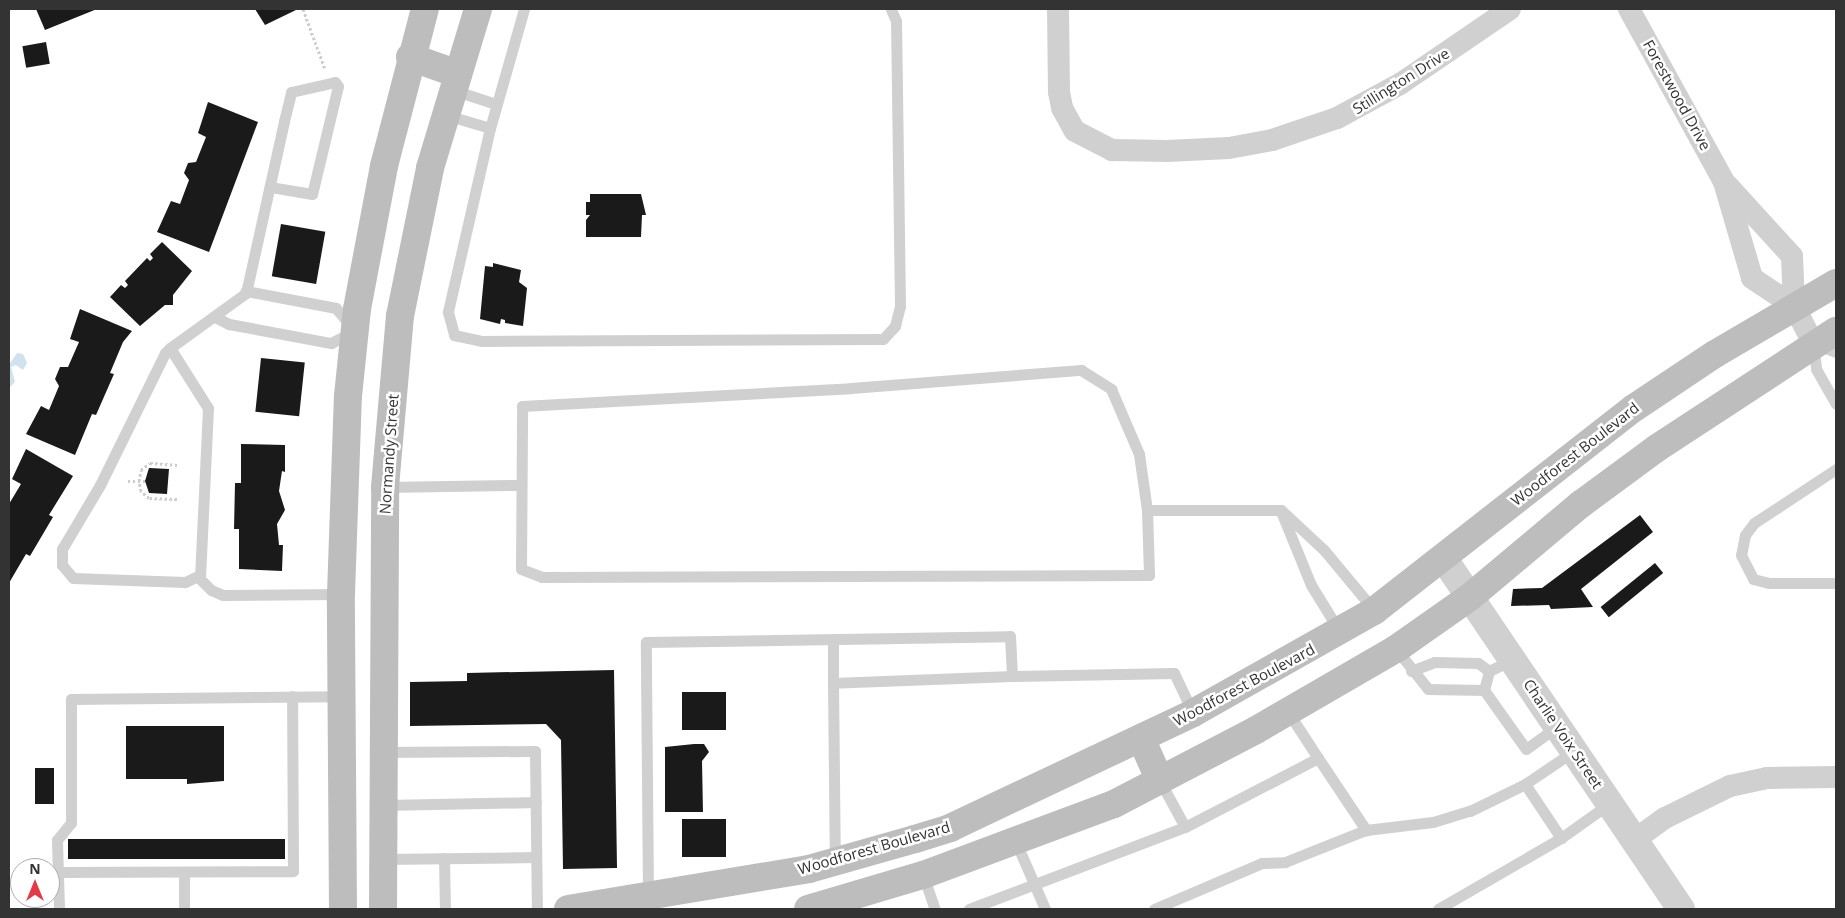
<!DOCTYPE html>
<style>
body{margin:0}
#map{position:relative;width:1845px;height:918px;overflow:hidden;background:#fff;font-family:"Open Sans",sans-serif}
div>[style]{position:absolute}
.water>*{inset:0;background:#cfe2ee}
.building>*{inset:0;background:#1a1a1a;transform-origin:0 0}
.path>*{height:3px;margin-top:-1.5px;transform-origin:0;background:repeating-linear-gradient(90deg,#cdcdcd 0 2.5px,transparent 0 5px)}
.service>*{height:11px;margin:-5.5px;padding:0 5.5px;transform-origin:5.5px;border-radius:5.5px;background:#d0d0d0}
.minor>*{height:22px;margin:-11px;padding:0 11px;transform-origin:11px;border-radius:11px;background:#d0d0d0}
.tertiary>*{height:28px;margin:-14px;padding:0 14px;transform-origin:14px;border-radius:14px;background:#d0d0d0}
.secondary>*{height:28px;margin:-14px;padding:0 14px;transform-origin:14px;border-radius:14px;background:#bdbdbd}
span{translate:-50% -50%;white-space:nowrap;text-align:center;line-height:1.15;-webkit-text-stroke:5px #fff;paint-order:stroke}
.street-label{font-size:15px;color:#333}
.frame{position:absolute;inset:0;border:10px solid #333;pointer-events:none}
.north{position:absolute;left:10px;top:858px;width:50px;height:50px;box-sizing:border-box;background:#fff;border:1px solid #adadad;border-radius:50%;rotate:0deg;font-size:14px;font-weight:700;line-height:20px;text-align:center;color:#333}
.north::after{content:'';display:block;margin:auto;width:18px;height:22px;background:#e63946;clip-path:polygon(50% 0,100% 100%,50% 72%,0 100%)}
</style>
<div id="map">
<div class="water">
<div style="clip-path:polygon(17px 353px,23px 354px,27px 363px,23px 370px,16px 365px,11px 367px,15px 382px,9px 388px,9px 365px)"></div>
</div>
<div class="building">
<div style="clip-path:polygon(36px 9px,97px 9px,45px 30px)"></div>
<div style="clip-path:polygon(255px 9px,298px 9px,265px 25px)"></div>
<div style="left:46px;top:42px;width:22px;height:24px;rotate:80deg"></div>
<div style="clip-path:polygon(208px 102px,258px 122px,209px 252px,157px 232px,171px 201px,180px 204px,189px 180px,184px 173px,188px 163px,196px 162px,206px 137px,198px 133px)"></div>
<div style="clip-path:polygon(590px 194px,641px 194px,646px 215px,642px 215px,641px 237px,586px 237px,586px 220px,590px 215px,586px 215px,586px 202px,590px 202px)"></div>
<div style="left:281px;top:224px;width:45px;height:53px;rotate:10deg"></div>
<div style="clip-path:polygon(162px 242px,192px 271px,173px 295px,173px 305px,165px 305px,140px 326px,110px 297px,121px 285px,125px 288px,128px 285px,125px 281px,147px 258px,150px 261px,153px 258px,150px 254px)"></div>
<div style="clip-path:polygon(493px 263px,521px 270px,519px 282px,527px 288px,523px 326px,505px 323px,505px 320px,501px 319px,500px 324px,480px 319px,485px 266px,493px 267px)"></div>
<div style="clip-path:polygon(80px 309px,132px 331px,123px 342px,110px 373px,114px 374px,96px 415px,92px 414px,75px 455px,26px 434px,41px 406px,49px 410px,59px 386px,55px 379px,60px 367px,68px 367px,79px 342px,70px 339px)"></div>
<div style="left:261px;top:358px;width:44px;height:54px;rotate:6deg"></div>
<div style="clip-path:polygon(241px 444px,285px 445px,285px 472px,282px 471px,279px 491px,285px 510px,277px 524px,279px 545px,283px 545px,282px 571px,239px 569px,239px 529px,234px 529px,235px 483px,241px 483px)"></div>
<div style="clip-path:polygon(26px 449px,73px 476px,49px 515px,53px 517px,30px 556px,26px 554px,9px 583px,9px 504px,21px 484px,12px 479px)"></div>
<div style="clip-path:polygon(149px 468px,169px 469px,167px 494px,149px 493px,145px 481px)"></div>
<div style="clip-path:polygon(1640px 515px,1653px 532px,1581px 589px,1593px 607px,1551px 609px,1549px 605px,1511px 606px,1513px 589px,1542px 588px)"></div>
<div style="left:1655px;top:563px;width:13px;height:70px;rotate:51deg"></div>
<div style="clip-path:polygon(614px 670px,617px 868px,563px 869px,561px 740px,546px 724px,410px 726px,410px 682px,467px 681px,467px 673px)"></div>
<div style="left:682px;top:692px;width:44px;height:38px"></div>
<div style="clip-path:polygon(126px 726px,224px 726px,224px 781px,187px 784px,187px 779px,126px 779px)"></div>
<div style="clip-path:polygon(694px 744px,704px 744px,709px 752px,702px 761px,703px 812px,665px 812px,665px 747px)"></div>
<div style="left:35px;top:768px;width:19px;height:36px"></div>
<div style="left:682px;top:819px;width:44px;height:38px"></div>
<div style="left:285px;top:839px;width:20px;height:217px;rotate:90deg"></div>
</div>
<div class="path">
<div style="left:303px;top:9px;width:64px;rotate:69.9deg"></div>
<div style="left:128px;top:481px;width:17px"></div>
<div style="left:177px;top:499px;width:28px;rotate:-178deg"></div>
<div style="left:149px;top:498px;width:11px;rotate:-139deg"></div>
<div style="left:141px;top:491px;width:10px;rotate:-101deg"></div>
<div style="left:139px;top:481px;width:11px;rotate:-80deg"></div>
<div style="left:141px;top:470px;width:11px;rotate:-38deg"></div>
<div style="left:150px;top:463px;width:28px;rotate:4deg"></div>
</div>
<div class="service">
<div style="left:524px;top:9px;width:124px;rotate:105.9deg"></div>
<div style="left:490px;top:128px;width:189px;rotate:102.9deg"></div>
<div style="left:448px;top:312px;width:24px;rotate:75deg"></div>
<div style="left:454px;top:335px;width:29px;rotate:12deg"></div>
<div style="left:482px;top:341px;width:401px;rotate:-0.3deg"></div>
<div style="left:883px;top:339px;width:18px;rotate:-47deg"></div>
<div style="left:895px;top:326px;width:21px;rotate:-76deg"></div>
<div style="left:900px;top:306px;width:285px;rotate:-90.8deg"></div>
<div style="left:896px;top:21px;width:13px;rotate:-113deg"></div>
<div style="left:453px;top:90px;width:45px;rotate:18deg"></div>
<div style="left:446px;top:115px;width:46px;rotate:16.5deg"></div>
<div style="left:215px;top:317px;width:16px;rotate:27deg"></div>
<div style="left:229px;top:324px;width:104px;rotate:10.6deg"></div>
<div style="left:331px;top:343px;width:27px;rotate:-27deg"></div>
<div style="left:355px;top:331px;width:30px;rotate:-130deg"></div>
<div style="left:336px;top:308px;width:92px;rotate:-169.3deg"></div>
<div style="left:170px;top:348px;width:71px;rotate:57.7deg"></div>
<div style="left:208px;top:408px;width:167px;rotate:92.7deg"></div>
<div style="left:200px;top:575px;width:17px;rotate:155deg"></div>
<div style="left:185px;top:582px;width:112px;rotate:-178deg"></div>
<div style="left:73px;top:578px;width:17px;rotate:-130deg"></div>
<div style="left:62px;top:565px;width:16px;rotate:-90deg"></div>
<div style="left:62px;top:549px;width:74px;rotate:-59.3deg"></div>
<div style="left:100px;top:485px;width:147px;rotate:-63.8deg"></div>
<div style="left:165px;top:353px;width:7px;rotate:-45deg"></div>
<div style="left:170px;top:348px;width:94px;rotate:-35.9deg"></div>
<div style="left:246px;top:293px;width:176px;rotate:-77.5deg"></div>
<div style="left:284px;top:121px;width:30px;rotate:-76deg"></div>
<div style="left:291px;top:92px;width:45px;rotate:-12.8deg"></div>
<div style="left:335px;top:82px;width:5px;rotate:53deg"></div>
<div style="left:338px;top:86px;width:111px;rotate:103.5deg"></div>
<div style="left:312px;top:194px;width:43px;rotate:-170.5deg"></div>
<div style="left:1836px;top:352px;width:25px;rotate:-159deg"></div>
<div style="left:1813px;top:343px;width:26px;rotate:83deg"></div>
<div style="left:1816px;top:369px;width:40px;rotate:60.3deg"></div>
<div style="left:1081px;top:370px;width:36px;rotate:32deg"></div>
<div style="left:1111px;top:389px;width:71px;rotate:66.7deg"></div>
<div style="left:1139px;top:454px;width:57px;rotate:81.9deg"></div>
<div style="left:1147px;top:510px;width:65px;rotate:88.2deg"></div>
<div style="left:1149px;top:575px;width:607px;rotate:179.81deg"></div>
<div style="left:542px;top:577px;width:22px;rotate:-159deg"></div>
<div style="left:521px;top:569px;width:163px;rotate:-89.6deg"></div>
<div style="left:522px;top:406px;width:329px;rotate:-3.1deg"></div>
<div style="left:851px;top:388px;width:231px;rotate:-4.5deg"></div>
<div style="left:1836px;top:469px;width:98px;rotate:146.6deg"></div>
<div style="left:1754px;top:523px;width:15px;rotate:127deg"></div>
<div style="left:1745px;top:535px;width:20px;rotate:101deg"></div>
<div style="left:1741px;top:555px;width:27px;rotate:63deg"></div>
<div style="left:1753px;top:579px;width:16px;rotate:14deg"></div>
<div style="left:1769px;top:583px;width:67px"></div>
<div style="left:385px;top:487px;width:134px;rotate:-0.9deg"></div>
<div style="left:1147px;top:510px;width:134px"></div>
<div style="left:1281px;top:510px;width:59px;rotate:42.9deg"></div>
<div style="left:1324px;top:550px;width:78px;rotate:50.2deg"></div>
<div style="left:1282px;top:514px;width:77px;rotate:67.8deg"></div>
<div style="left:1311px;top:585px;width:55px;rotate:58.3deg"></div>
<div style="left:198px;top:577px;width:18px;rotate:45deg"></div>
<div style="left:211px;top:590px;width:13px;rotate:23deg"></div>
<div style="left:223px;top:595px;width:118px;rotate:-0.5deg"></div>
<div style="left:1396px;top:649px;width:51px;rotate:51.3deg"></div>
<div style="left:1428px;top:689px;width:56px;rotate:1deg"></div>
<div style="left:1484px;top:690px;width:72px;rotate:54.6deg"></div>
<div style="left:1526px;top:749px;width:39px;rotate:-36deg"></div>
<div style="left:1411px;top:671px;width:25px;rotate:-21deg"></div>
<div style="left:1434px;top:662px;width:44px;rotate:1.3deg"></div>
<div style="left:1478px;top:663px;width:14px;rotate:36deg"></div>
<div style="left:1012px;top:676px;width:162px;rotate:-1.1deg"></div>
<div style="left:1174px;top:673px;width:44px;rotate:64.6deg"></div>
<div style="left:833px;top:683px;width:178px;rotate:89.4deg"></div>
<div style="left:1484px;top:690px;width:20px;rotate:-75deg"></div>
<div style="left:1489px;top:671px;width:25px;rotate:-26deg"></div>
<div style="left:1288px;top:712px;width:55px;rotate:56.9deg"></div>
<div style="left:384px;top:752px;width:151px;rotate:-0.4deg"></div>
<div style="left:535px;top:751px;width:158px;rotate:89.3deg"></div>
<div style="left:1160px;top:781px;width:52px;rotate:61.5deg"></div>
<div style="left:1525px;top:784px;width:65px;rotate:56.3deg"></div>
<div style="left:1561px;top:838px;width:60px;rotate:-35.5deg"></div>
<div style="left:384px;top:805px;width:152px;rotate:-1.1deg"></div>
<div style="left:1015px;top:840px;width:75px;rotate:66.5deg"></div>
<div style="left:444px;top:858px;width:51px;rotate:88.9deg"></div>
<div style="left:382px;top:859px;width:154px;rotate:-0.7deg"></div>
<div style="left:58px;top:872px;width:235px;rotate:-0.2deg"></div>
<div style="left:293px;top:871px;width:175px;rotate:-90.3deg"></div>
<div style="left:184px;top:872px;width:37px;rotate:90deg"></div>
<div style="left:923px;top:875px;width:36px;rotate:71deg"></div>
<div style="left:648px;top:896px;width:254px;rotate:-90.5deg"></div>
<div style="left:646px;top:642px;width:364px;rotate:-0.9deg"></div>
<div style="left:1010px;top:636px;width:40px;rotate:87.1deg"></div>
<div style="left:1012px;top:676px;width:179px;rotate:177.8deg"></div>
<div style="left:833px;top:683px;width:44px;rotate:-90deg"></div>
<div style="left:59px;top:909px;width:69px;rotate:-91.7deg"></div>
<div style="left:57px;top:840px;width:22px;rotate:-51deg"></div>
<div style="left:71px;top:823px;width:124px;rotate:-90deg"></div>
<div style="left:71px;top:699px;width:271px;rotate:-0.6deg"></div>
<div style="left:969px;top:909px;width:231px;rotate:-20.8deg"></div>
<div style="left:1185px;top:827px;width:150px;rotate:-27.4deg"></div>
<div style="left:1318px;top:758px;width:87px;rotate:56.3deg"></div>
<div style="left:1366px;top:830px;width:67px;rotate:-6.8deg"></div>
<div style="left:1433px;top:822px;width:39px;rotate:-17deg"></div>
<div style="left:1470px;top:811px;width:61px;rotate:-26.1deg"></div>
<div style="left:1525px;top:784px;width:59px;rotate:-34deg"></div>
<div style="left:1154px;top:909px;width:117px;rotate:-23.1deg"></div>
<div style="left:1262px;top:863px;width:23px;rotate:-2deg"></div>
<div style="left:1285px;top:862px;width:87px;rotate:-21.6deg"></div>
<div style="left:1438px;top:909px;width:142px;rotate:-30deg"></div>
</div>
<div class="minor">
<div style="left:1058px;top:9px;width:83px;rotate:89.3deg"></div>
<div style="left:1059px;top:92px;width:16px;rotate:79deg"></div>
<div style="left:1062px;top:108px;width:26px;rotate:61deg"></div>
<div style="left:1075px;top:131px;width:42px;rotate:27.2deg"></div>
<div style="left:1112px;top:150px;width:55px;rotate:1deg"></div>
<div style="left:1167px;top:151px;width:62px;rotate:-2.8deg"></div>
<div style="left:1229px;top:148px;width:44px;rotate:-10.5deg"></div>
<div style="left:1272px;top:140px;width:69px;rotate:-18.7deg"></div>
<div style="left:1337px;top:118px;width:72px;rotate:-28.4deg"></div>
<div style="left:1400px;top:84px;width:133px;rotate:-34.3deg"></div>
<div style="left:1629px;top:9px;width:197px;rotate:61.2deg"></div>
<div style="left:1724px;top:182px;width:100px;rotate:73.7deg"></div>
<div style="left:1752px;top:278px;width:50px;rotate:33.7deg"></div>
<div style="left:1728px;top:186px;width:95px;rotate:47.6deg"></div>
<div style="left:1792px;top:256px;width:50px;rotate:87.7deg"></div>
<div style="left:1794px;top:306px;width:42px;rotate:62.8deg"></div>
<div style="left:1633px;top:841px;width:39px;rotate:-36deg"></div>
<div style="left:1665px;top:818px;width:72px;rotate:-26.2deg"></div>
<div style="left:1730px;top:786px;width:38px;rotate:-12deg"></div>
<div style="left:1767px;top:778px;width:69px;rotate:-0.8deg"></div>
</div>
<div class="tertiary">
<div style="left:1444px;top:559px;width:423px;rotate:55.9deg"></div>
</div>
<div class="secondary">
<div style="left:410px;top:57px;width:51px;rotate:19.5deg"></div>
<div style="left:1141px;top:738px;width:47px;rotate:66.2deg"></div>
<div style="left:343px;top:909px;width:315px;rotate:-90.4deg"></div>
<div style="left:341px;top:594px;width:198px;rotate:-88deg"></div>
<div style="left:348px;top:396px;width:87px;rotate:-84.1deg"></div>
<div style="left:357px;top:309px;width:146px;rotate:-79.3deg"></div>
<div style="left:384px;top:166px;width:162px;rotate:-75.4deg"></div>
<div style="left:383px;top:909px;width:422px;rotate:-89.7deg"></div>
<div style="left:385px;top:487px;width:172px;rotate:-85deg"></div>
<div style="left:400px;top:316px;width:151px;rotate:-78.5deg"></div>
<div style="left:430px;top:168px;width:166px;rotate:-73.2deg"></div>
<div style="left:568px;top:909px;width:244px;rotate:-9.4deg"></div>
<div style="left:809px;top:869px;width:110px;rotate:-15.8deg"></div>
<div style="left:915px;top:839px;width:37px;rotate:-17deg"></div>
<div style="left:950px;top:828px;width:269px;rotate:-25.3deg"></div>
<div style="left:1193px;top:713px;width:208px;rotate:-29.4deg"></div>
<div style="left:1374px;top:611px;width:330px;rotate:-38deg"></div>
<div style="left:1634px;top:408px;width:97px;rotate:-33.7deg"></div>
<div style="left:1715px;top:354px;width:140px;rotate:-30.4deg"></div>
<div style="left:808px;top:909px;width:120px;rotate:-16.5deg"></div>
<div style="left:923px;top:875px;width:204px;rotate:-20.4deg"></div>
<div style="left:1114px;top:804px;width:160px;rotate:-27.5deg"></div>
<div style="left:1256px;top:730px;width:162px;rotate:-30.1deg"></div>
<div style="left:1396px;top:649px;width:90px;rotate:-35.1deg"></div>
<div style="left:1470px;top:597px;width:145px;rotate:-40deg"></div>
<div style="left:1581px;top:504px;width:94px;rotate:-36.4deg"></div>
<div style="left:1657px;top:448px;width:214px;rotate:-33.2deg"></div>
</div>
<div class="street-label">
<span style="left:1401px;top:81px;rotate:-32deg">Stillington Drive</span>
<span style="left:1677px;top:95px;rotate:61deg">Forestwood Drive</span>
<span style="left:389px;top:454px;rotate:-86deg">Normandy Street</span>
<span style="left:1575px;top:454px;rotate:-38deg">Woodforest Boulevard</span>
<span style="left:1244px;top:685px;rotate:-28deg">Woodforest Boulevard</span>
<span style="left:1563px;top:734px;rotate:56deg">Charlie Voix Street</span>
<span style="left:874px;top:848px;rotate:-16deg">Woodforest Boulevard</span>
</div>
<div class="frame"></div>
<div class="north">N</div>
</div>
